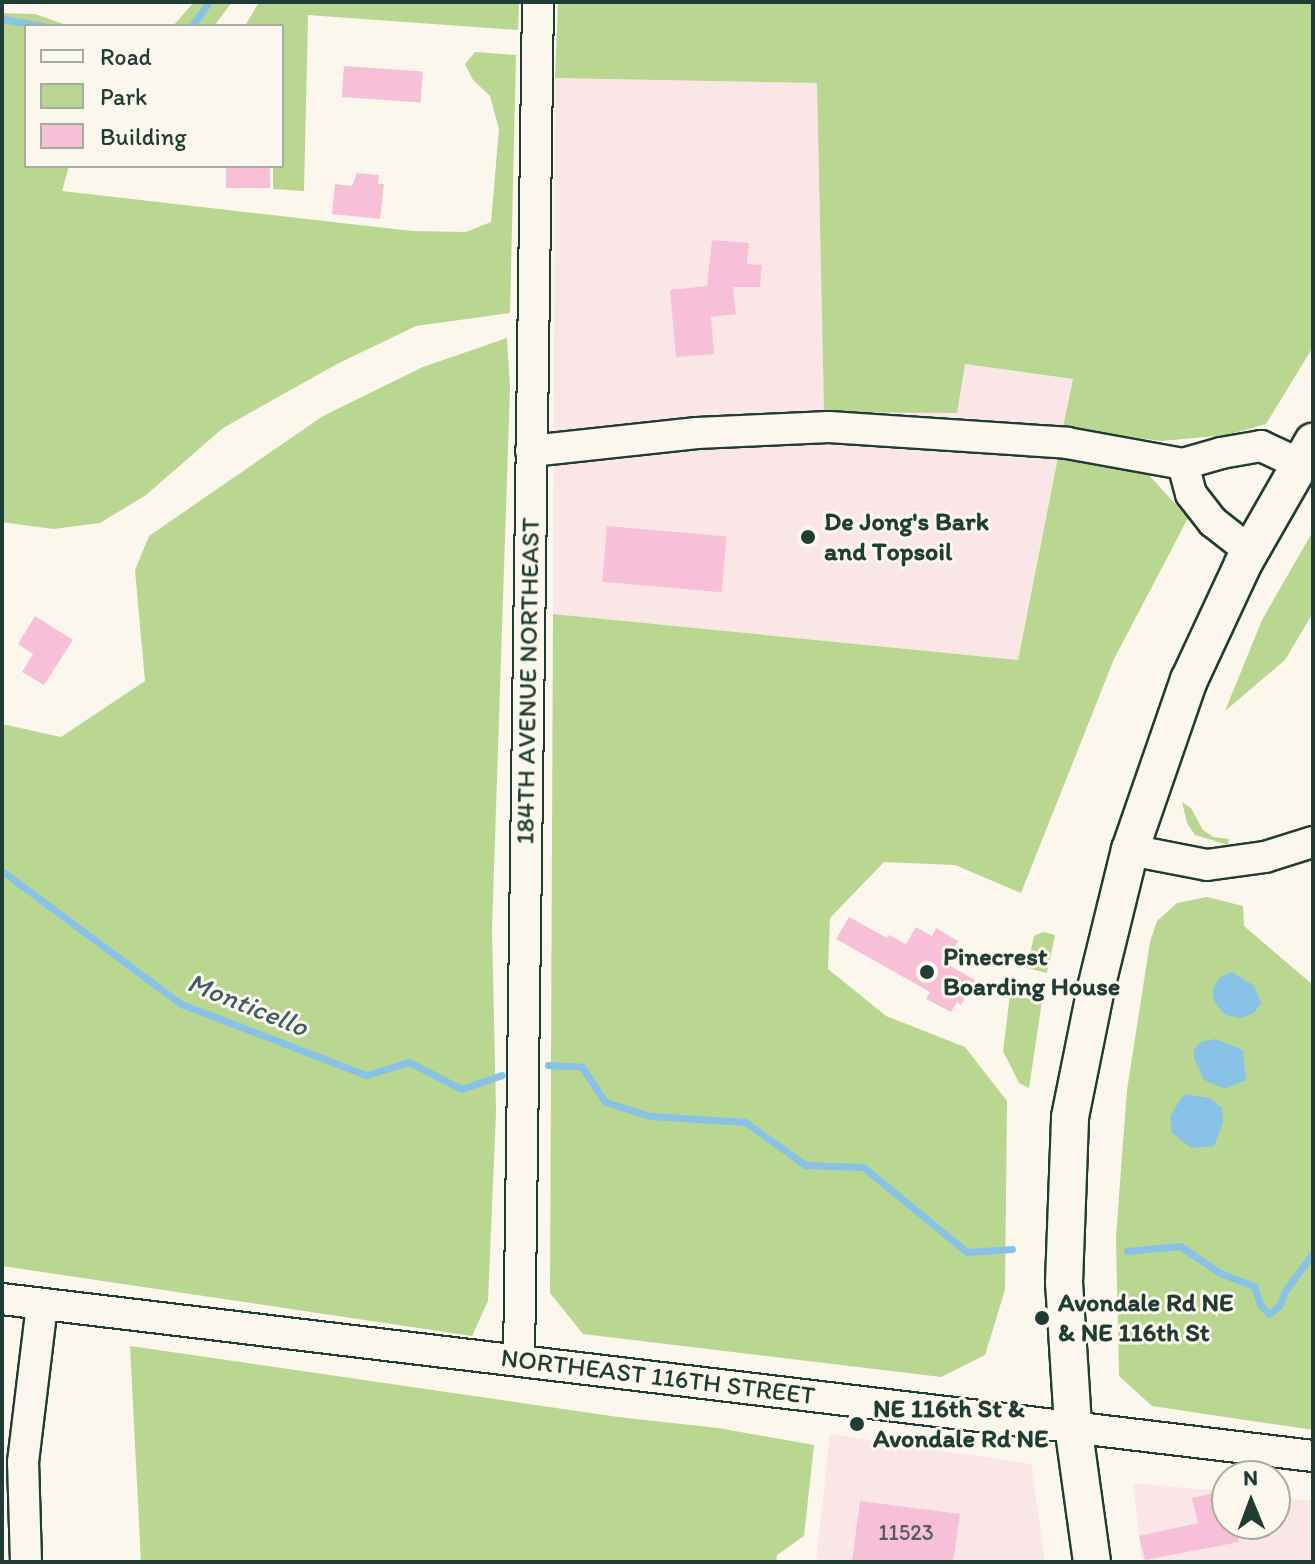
<!DOCTYPE html>
<style>
body{margin:0}
#map{position:relative;width:1315px;height:1564px;overflow:hidden;background:#fbf7ec;font-family:Itim,sans-serif}
div>[style]{position:absolute}
.built>*{inset:0;background:#fae6e6}
.green>*{inset:0;background:#b9d790}
.water>*{inset:0;background:#88c2e7}
.stream>*{height:7px;margin:-3.5px;padding:0 3.5px;transform-origin:3.5px;border-radius:3.5px;background:#88c2e7}
.building>*{inset:0;background:#f7c0d8;transform-origin:0 0}
.roads{filter:drop-shadow(2px 0 #1f3d34) drop-shadow(-2px 0 #1f3d34) drop-shadow(0 2px #1f3d34) drop-shadow(0 -2px #1f3d34)}
.minor>*{height:30px;margin:-15px;padding:0 15px;transform-origin:15px;border-radius:15px;background:#fbf7ec}
.major>*{height:36px;margin:-18px;padding:0 18px;transform-origin:18px;border-radius:18px;background:#fbf7ec}
.dots>*{width:22px;height:22px;translate:-50% -50%;box-sizing:border-box;border:4px solid #fbf7ec;border-radius:50%}
span{translate:-50% -50%;white-space:nowrap;text-align:center;line-height:1.15;-webkit-text-stroke:6px #fbf7ec;paint-order:stroke}
.number-label{font-size:22px;color:#555e5d}
.number-label span{-webkit-text-stroke-width:0}
.poi-label{font-size:26px;color:#1f3d34;font-weight:700}
.left{translate:0 -50%;text-align:left}
.street-label{font-size:26px;color:#1f3d34}
.water-label{font-size:28px;color:#395e61;font-style:italic}
.frame{position:absolute;inset:0;border:4px solid #1f3d34;pointer-events:none}
.legend{position:absolute;left:24px;top:24px;width:260px;height:144px;box-sizing:border-box;background:#fbf7ec;border:2px solid #a3ada2;margin:0;padding:10px 14px;list-style:none;font-size:24px;color:#1f3d34}
.legend li{display:flex;align-items:center;gap:16px;height:40px}
.legend b{width:40px;border:2px solid #a3ada2}
.north{position:absolute;left:1211px;top:1460px;width:80px;height:80px;box-sizing:border-box;background:#fbf7ec;border:2px solid #a3ada2;border-radius:50%;rotate:359deg;font-size:22px;font-weight:700;line-height:32px;text-align:center;color:#1f3d34}
.north::after{content:'';display:block;margin:auto;width:28px;height:36px;background:#1f3d34;clip-path:polygon(50% 0,100% 100%,50% 72%,0 100%)}
</style>
<div id="map">
<div class="built">
<div style="clip-path:polygon(555px 78px,817px 83px,824px 411px,964px 364px,1073px 379px,1018px 660px,553px 614px)"></div>
<div style="clip-path:polygon(830px 1434px,1031px 1464px,1045px 1562px,816px 1562px)"></div>
<div style="clip-path:polygon(1133px 1483px,1227px 1492px,1227px 1524px,1275px 1524px,1275px 1497px,1313px 1501px,1313px 1562px,1142px 1562px)"></div>
</div>
<div class="green">
<div style="clip-path:polygon(194px 2px,232px 2px,214px 26px,173px 26px)"></div>
<div style="clip-path:polygon(259px 2px,519px 2px,518px 30px,308px 15px,304px 191px,273px 189px,273px 166px,282px 166px,282px 26px,245px 26px)"></div>
<div style="clip-path:polygon(558px 2px,1313px 2px,1313px 347px,1266px 424px,1227px 435px,1161px 441px,1063px 428px,1073px 379px,965px 364px,957px 413px,824px 412px,817px 83px,555px 78px)"></div>
<div style="clip-path:polygon(2px 13px,35px 14px,69px 26px,26px 26px,26px 166px,69px 166px,62px 191px,412px 231px,466px 232px,491px 222px,499px 129px,490px 96px,473px 80px,465px 64px,475px 52px,516px 55px,510px 313px,416px 326px,337px 364px,223px 428px,146px 495px,100px 523px,53px 529px,2px 522px)"></div>
<div style="clip-path:polygon(507px 338px,510px 388px,492px 929px,496px 1112px,488px 1301px,472px 1336px,2px 1266px,2px 724px,61px 737px,145px 681px,135px 570px,149px 536px,323px 416px,423px 367px)"></div>
<div style="clip-path:polygon(1059px 452px,1093px 457px,1147px 473px,1188px 518px,1114px 659px,1021px 893px,955px 865px,884px 862px,830px 918px,828px 969px,886px 1016px,965px 1047px,1007px 1101px,1005px 1290px,985px 1355px,941px 1377px,583px 1334px,550px 1293px,553px 614px,1018px 660px)"></div>
<div style="clip-path:polygon(1313px 531px,1313px 613px,1285px 660px,1225px 711px,1262px 620px)"></div>
<div style="clip-path:polygon(1182px 802px,1191px 808px,1203px 830px,1213px 837px,1229px 839px,1228px 845px,1195px 835px,1187px 823px)"></div>
<div style="clip-path:polygon(1207px 897px,1243px 906px,1244px 926px,1313px 985px,1313px 1430px,1152px 1406px,1119px 1376px,1116px 1238px,1122px 1155px,1127px 1090px,1150px 942px,1157px 921px,1177px 903px)"></div>
<div style="clip-path:polygon(1043px 932px,1055px 935px,1047px 973px,1027px 968px,1034px 936px)"></div>
<div style="clip-path:polygon(1010px 995px,1042px 1001px,1029px 1088px,1019px 1083px,1003px 1051px)"></div>
<div style="clip-path:polygon(130px 1346px,618px 1417px,718px 1428px,814px 1445px,804px 1536px,777px 1555px,776px 1562px,141px 1562px)"></div>
</div>
<div class="water">
<div style="clip-path:polygon(1232px 972px,1254px 986px,1261px 1003px,1254px 1013px,1240px 1018px,1225px 1015px,1214px 1001px,1213px 988px,1220px 977px)"></div>
<div style="clip-path:polygon(1216px 1039px,1243px 1050px,1246px 1080px,1225px 1089px,1204px 1080px,1194px 1059px,1194px 1049px,1201px 1042px)"></div>
<div style="clip-path:polygon(1184px 1094px,1210px 1098px,1222px 1108px,1223px 1123px,1214px 1146px,1191px 1148px,1172px 1133px,1170px 1116px)"></div>
</div>
<div class="stream">
<div style="left:2px;top:19px;width:42px;rotate:9.7deg"></div>
<div style="left:192px;top:26px;width:29px;rotate:-55deg"></div>
<div style="left:2px;top:871px;width:223px;rotate:36.6deg"></div>
<div style="left:181px;top:1004px;width:198px;rotate:21deg"></div>
<div style="left:366px;top:1075px;width:45px;rotate:-16.8deg"></div>
<div style="left:409px;top:1062px;width:59px;rotate:27.4deg"></div>
<div style="left:461px;top:1089px;width:43px;rotate:-18.9deg"></div>
<div style="left:548px;top:1065px;width:34px;rotate:3deg"></div>
<div style="left:582px;top:1067px;width:42px;rotate:56.7deg"></div>
<div style="left:605px;top:1102px;width:47px;rotate:17.3deg"></div>
<div style="left:650px;top:1116px;width:95px;rotate:3.6deg"></div>
<div style="left:745px;top:1122px;width:74px;rotate:35.6deg"></div>
<div style="left:805px;top:1165px;width:58px;rotate:2deg"></div>
<div style="left:863px;top:1167px;width:134px;rotate:39.3deg"></div>
<div style="left:967px;top:1252px;width:45px;rotate:-3.8deg"></div>
<div style="left:1127px;top:1251px;width:53px;rotate:-5.4deg"></div>
<div style="left:1180px;top:1246px;width:48px;rotate:34deg"></div>
<div style="left:1220px;top:1273px;width:36px;rotate:21deg"></div>
<div style="left:1254px;top:1286px;width:21px;rotate:71deg"></div>
<div style="left:1261px;top:1306px;width:11px;rotate:45deg"></div>
<div style="left:1269px;top:1314px;width:13px;rotate:-39deg"></div>
<div style="left:1279px;top:1306px;width:16px;rotate:-68deg"></div>
<div style="left:1285px;top:1291px;width:47px;rotate:-53.6deg"></div>
</div>
<div class="building">
<div style="left:344px;top:66px;width:79px;height:31px;rotate:4deg"></div>
<div style="left:226px;top:166px;width:44px;height:22px"></div>
<div style="clip-path:polygon(357px 173px,379px 175px,378px 184px,384px 184px,380px 219px,332px 214px,335px 184px,352px 186px)"></div>
<div style="clip-path:polygon(712px 240px,749px 243px,747px 264px,762px 265px,760px 287px,733px 287px,736px 314px,711px 317px,714px 354px,676px 357px,670px 290px,707px 286px)"></div>
<div style="left:607px;top:526px;width:120px;height:56px;rotate:5deg"></div>
<div style="clip-path:polygon(35px 616px,73px 640px,44px 685px,22px 672px,33px 654px,18px 644px)"></div>
<div style="clip-path:polygon(849px 917px,887px 938px,889px 935px,906px 944px,916px 927px,932px 936px,936px 928px,958px 941px,945px 963px,975px 980px,961px 1005px,957px 1002px,951px 1012px,926px 999px,930px 992px,836px 939px)"></div>
<div style="clip-path:polygon(1227px 1490px,1227px 1524px,1235px 1524px,1239px 1542px,1145px 1560px,1139px 1536px,1198px 1523px,1192px 1498px)"></div>
<div style="clip-path:polygon(860px 1501px,960px 1514px,953px 1562px,852px 1562px)"></div>
</div>
<div class="roads">
<div class="minor">
<div style="left:531px;top:451px;width:167px;rotate:-6.2deg"></div>
<div style="left:697px;top:433px;width:132px;rotate:-2.6deg"></div>
<div style="left:829px;top:427px;width:239px;rotate:3.8deg"></div>
<div style="left:1067px;top:443px;width:118px;rotate:10.3deg"></div>
<div style="left:1183px;top:464px;width:40px;rotate:-16deg"></div>
<div style="left:1221px;top:453px;width:41px;rotate:-9.9deg"></div>
<div style="left:1261px;top:446px;width:43px;rotate:24.8deg"></div>
<div style="left:1183px;top:464px;width:31px;rotate:75deg"></div>
<div style="left:1191px;top:494px;width:36px;rotate:52deg"></div>
<div style="left:1213px;top:522px;width:47px;rotate:38.1deg"></div>
<div style="left:1130px;top:850px;width:78px;rotate:11deg"></div>
<div style="left:1207px;top:865px;width:59px;rotate:-7.9deg"></div>
<div style="left:1265px;top:857px;width:50px;rotate:-17.4deg"></div>
<div style="left:2px;top:1299px;width:1320px;rotate:6.83deg"></div>
<div style="left:519px;top:1360px;width:1358px;rotate:-89.2deg"></div>
<div style="left:26px;top:1562px;width:100px;rotate:-91.7deg"></div>
<div style="left:23px;top:1462px;width:158px;rotate:-83.1deg"></div>
</div>
<div class="major">
<div style="left:1092px;top:1562px;width:138px;rotate:-97.9deg"></div>
<div style="left:1073px;top:1425px;width:142px;rotate:-93.6deg"></div>
<div style="left:1064px;top:1283px;width:166px;rotate:-87.9deg"></div>
<div style="left:1070px;top:1117px;width:132px;rotate:-78.6deg"></div>
<div style="left:1096px;top:988px;width:142px;rotate:-76.2deg"></div>
<div style="left:1130px;top:850px;width:180px;rotate:-70.9deg"></div>
<div style="left:1189px;top:680px;width:128px;rotate:-65deg"></div>
<div style="left:1243px;top:564px;width:141px;rotate:-60.2deg"></div>
</div>
</div>
<div class="dots">
<div style="left:808px;top:537px;background:#1f3d34"></div>
<div style="left:927px;top:972px;background:#1f3d34"></div>
<div style="left:1042px;top:1318px;background:#1f3d34"></div>
<div style="left:857px;top:1424px;background:#1f3d34"></div>
</div>
<div class="number-label">
<span style="left:906px;top:1533px">11523</span>
</div>
<div class="poi-label">
<span class="left" style="left:824px;top:537px">De Jong's Bark<br>and Topsoil</span>
<span class="left" style="left:943px;top:972px">Pinecrest<br>Boarding House</span>
<span class="left" style="left:1058px;top:1318px">Avondale Rd NE<br>&amp; NE 116th St</span>
<span class="left" style="left:873px;top:1424px">NE 116th St &amp;<br>Avondale Rd NE</span>
</div>
<div class="street-label">
<span style="left:528px;top:681px;rotate:-89deg">184TH AVENUE NORTHEAST</span>
<span style="left:658px;top:1377px;rotate:7deg">NORTHEAST 116TH STREET</span>
</div>
<div class="water-label">
<span style="left:248px;top:1004px;rotate:22deg">Monticello</span>
</div>
<div class="frame"></div>
<ul class="legend">
<li><b style="height:10px;background:#fbf7ec"></b>Road</li>
<li><b style="height:22px;background:#b9d790"></b>Park</li>
<li><b style="height:22px;background:#f7c0d8"></b>Building</li>
</ul>
<div class="north">N</div>
</div>
